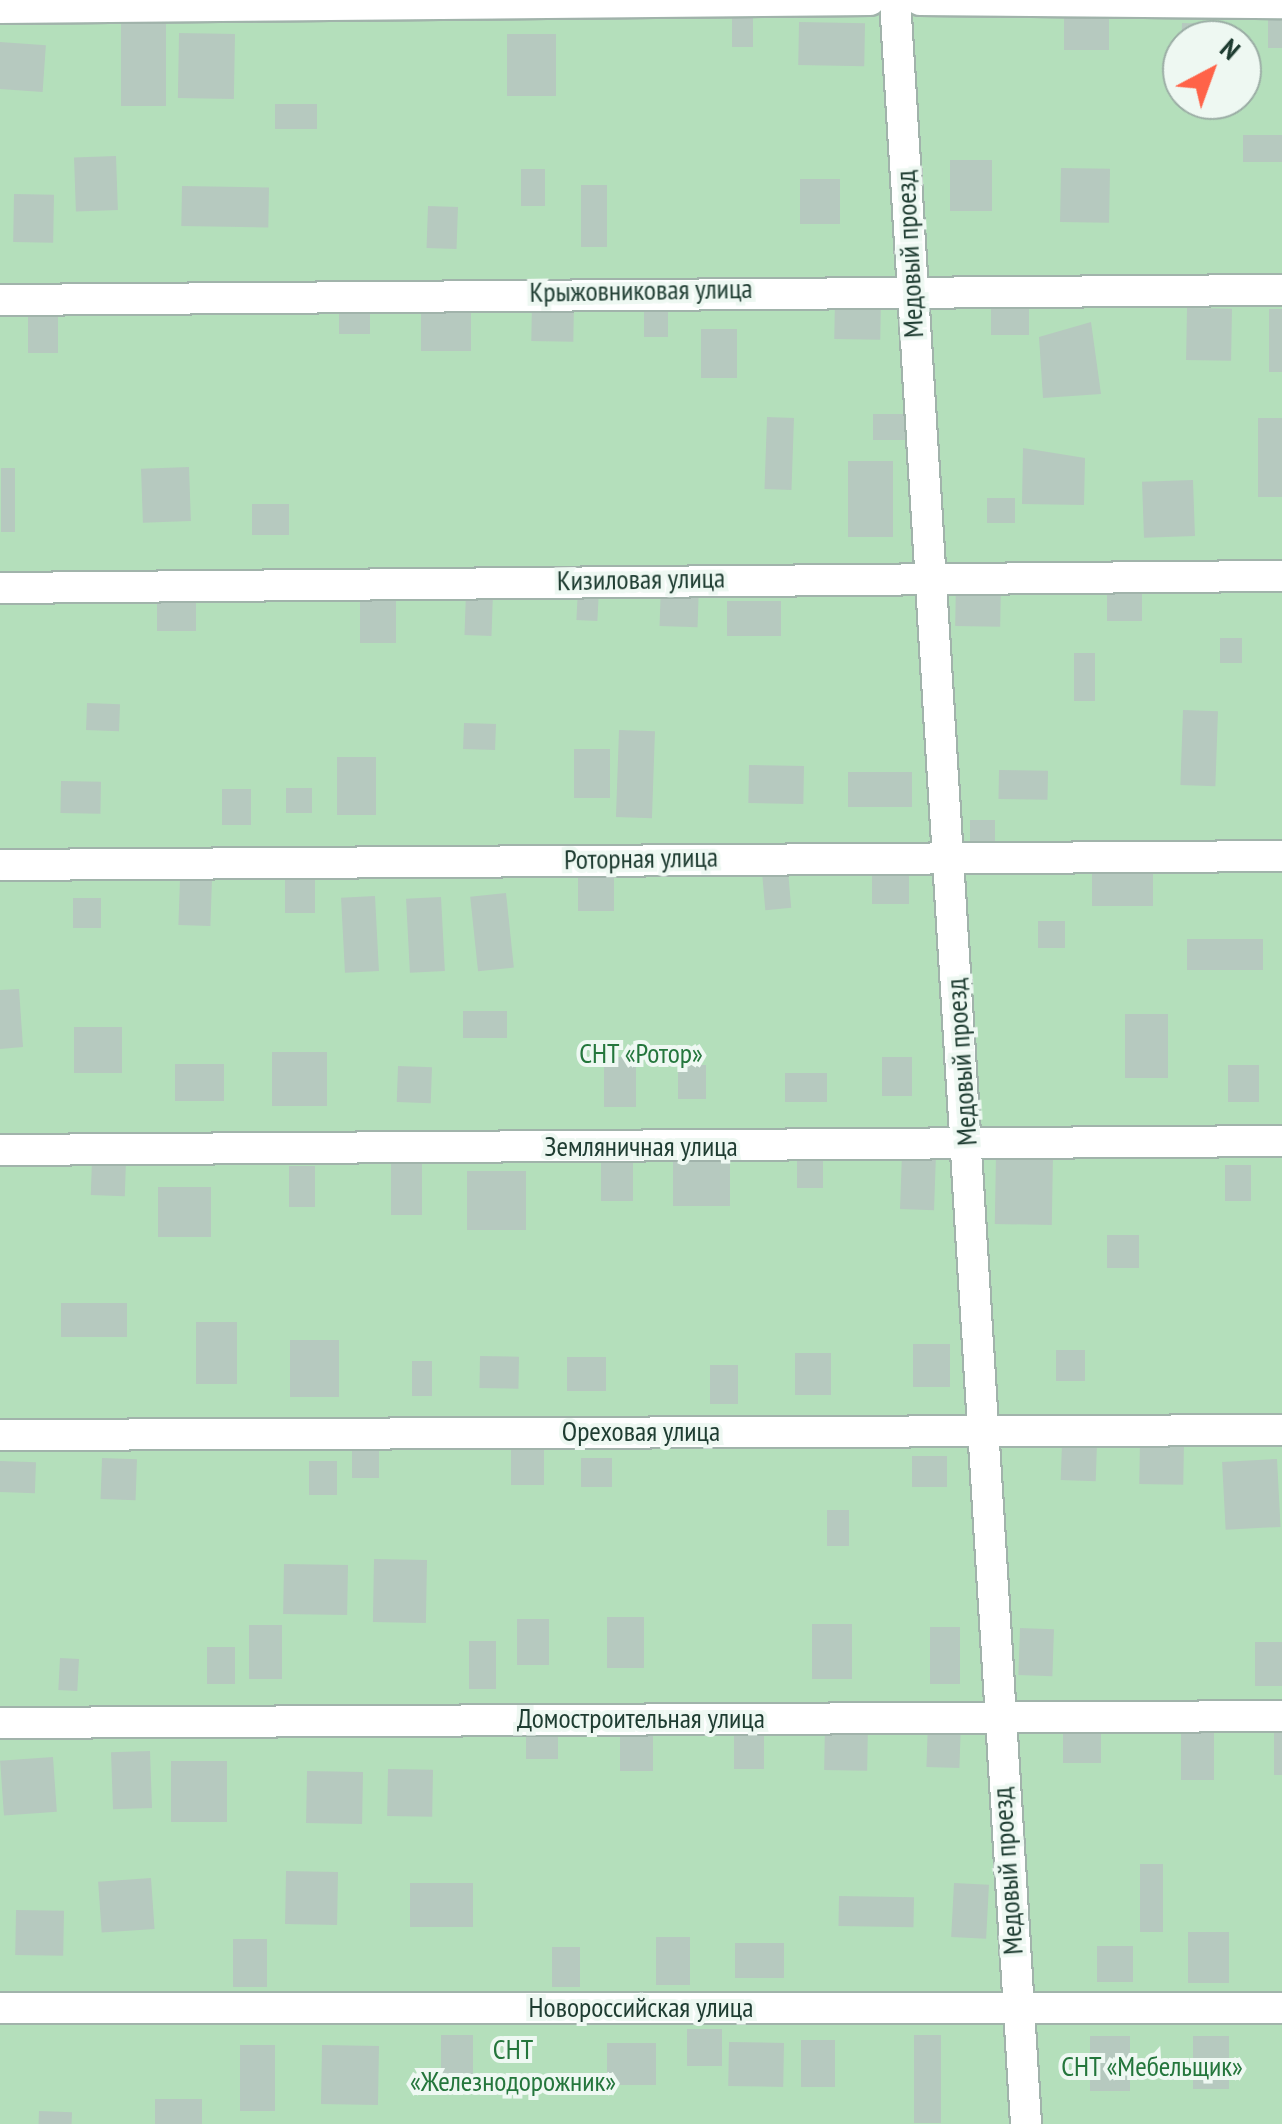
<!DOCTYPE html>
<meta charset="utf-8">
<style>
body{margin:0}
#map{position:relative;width:1282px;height:2124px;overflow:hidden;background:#deebe4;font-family:"PT Sans Narrow",sans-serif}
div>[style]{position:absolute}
.green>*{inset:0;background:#b4dfbb}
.building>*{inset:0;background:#b6c9bf;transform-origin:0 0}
.roads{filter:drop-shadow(2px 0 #a1b3ab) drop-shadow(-2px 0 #a1b3ab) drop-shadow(0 2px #a1b3ab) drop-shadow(0 -2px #a1b3ab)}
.minor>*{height:30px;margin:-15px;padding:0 15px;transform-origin:15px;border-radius:15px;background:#fff}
span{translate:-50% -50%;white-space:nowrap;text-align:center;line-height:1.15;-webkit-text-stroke:8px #eef8f2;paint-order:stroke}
.street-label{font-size:28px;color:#1e3c31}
.park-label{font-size:28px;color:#24763c}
.north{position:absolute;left:1162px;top:20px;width:100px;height:100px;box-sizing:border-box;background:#eef8f2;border:2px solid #9bada5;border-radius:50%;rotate:41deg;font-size:28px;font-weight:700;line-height:40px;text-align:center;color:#1e3c31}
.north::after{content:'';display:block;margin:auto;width:35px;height:45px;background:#ff6348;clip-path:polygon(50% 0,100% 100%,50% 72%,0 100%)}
</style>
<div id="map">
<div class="green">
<div style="clip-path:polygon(evenodd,0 0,1282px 0,1282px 2124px,0 2124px,0 0,1182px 40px,1242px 40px,1242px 100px,1182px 100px,1182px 40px)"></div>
</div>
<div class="building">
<div style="left:1268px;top:12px;width:14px;height:36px"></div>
<div style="left:121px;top:13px;width:45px;height:93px"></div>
<div style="left:732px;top:14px;width:21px;height:33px"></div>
<div style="left:1064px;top:15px;width:45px;height:35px"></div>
<div style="left:799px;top:22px;width:66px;height:43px;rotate:1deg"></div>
<div style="left:1182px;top:23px;width:25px;height:17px;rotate:2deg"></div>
<div style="left:179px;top:33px;width:56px;height:65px;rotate:1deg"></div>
<div style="left:507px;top:34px;width:49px;height:62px"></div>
<div style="left:0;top:42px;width:46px;height:47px;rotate:4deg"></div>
<div style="left:275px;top:104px;width:42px;height:25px"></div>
<div style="left:1243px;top:135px;width:39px;height:27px"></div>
<div style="left:116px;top:156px;width:54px;height:42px;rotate:88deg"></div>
<div style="left:950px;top:160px;width:42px;height:51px"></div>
<div style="left:1061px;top:168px;width:49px;height:54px;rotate:1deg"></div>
<div style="left:521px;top:169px;width:24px;height:37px"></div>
<div style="left:800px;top:179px;width:40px;height:45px"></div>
<div style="left:581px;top:185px;width:26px;height:62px"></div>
<div style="left:182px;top:186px;width:87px;height:40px;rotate:1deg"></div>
<div style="left:14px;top:194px;width:40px;height:48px;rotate:1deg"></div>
<div style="left:428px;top:206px;width:30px;height:42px;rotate:2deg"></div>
<div style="left:835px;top:297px;width:46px;height:42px;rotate:1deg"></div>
<div style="left:991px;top:299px;width:38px;height:36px"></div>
<div style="left:532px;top:301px;width:42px;height:40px;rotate:1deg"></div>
<div style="left:339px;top:303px;width:31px;height:31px"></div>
<div style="left:644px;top:303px;width:24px;height:34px"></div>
<div style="left:1187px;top:308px;width:45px;height:52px;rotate:1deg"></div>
<div style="left:421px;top:309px;width:50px;height:42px"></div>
<div style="left:1269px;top:309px;width:13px;height:63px"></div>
<div style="left:28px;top:313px;width:30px;height:40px"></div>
<div style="clip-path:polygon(1091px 322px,1101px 394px,1043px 398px,1039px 337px)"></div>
<div style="left:701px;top:329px;width:36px;height:49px"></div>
<div style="left:873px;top:414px;width:37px;height:26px"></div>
<div style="left:767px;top:417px;width:27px;height:72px;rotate:2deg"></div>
<div style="left:1258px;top:418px;width:24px;height:79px"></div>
<div style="clip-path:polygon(1023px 448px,1085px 458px,1084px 505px,1022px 504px)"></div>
<div style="left:848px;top:461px;width:45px;height:76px"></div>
<div style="left:189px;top:467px;width:54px;height:48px;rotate:88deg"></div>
<div style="left:1px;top:468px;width:14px;height:64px"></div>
<div style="left:1193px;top:480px;width:56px;height:51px;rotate:88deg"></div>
<div style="left:987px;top:498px;width:28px;height:25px"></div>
<div style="left:252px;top:504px;width:37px;height:31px"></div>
<div style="left:956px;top:580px;width:45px;height:46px;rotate:1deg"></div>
<div style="left:661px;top:584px;width:38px;height:42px;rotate:2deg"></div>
<div style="left:1107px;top:586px;width:35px;height:35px"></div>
<div style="left:578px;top:589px;width:21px;height:31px;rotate:3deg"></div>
<div style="left:360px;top:590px;width:36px;height:53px"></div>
<div style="left:466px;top:592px;width:27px;height:43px;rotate:2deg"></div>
<div style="left:157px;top:595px;width:39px;height:36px"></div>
<div style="left:727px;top:601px;width:54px;height:35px"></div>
<div style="left:1220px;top:638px;width:22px;height:25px"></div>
<div style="left:1074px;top:653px;width:21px;height:48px"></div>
<div style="left:87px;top:703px;width:33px;height:27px;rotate:2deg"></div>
<div style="left:1183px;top:710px;width:35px;height:75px;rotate:2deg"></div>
<div style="left:464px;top:723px;width:32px;height:26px;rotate:2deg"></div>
<div style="left:619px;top:730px;width:36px;height:87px;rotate:2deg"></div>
<div style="left:574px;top:749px;width:36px;height:49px"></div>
<div style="left:337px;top:757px;width:39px;height:58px"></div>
<div style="left:749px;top:765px;width:55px;height:38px;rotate:1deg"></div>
<div style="left:999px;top:770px;width:49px;height:29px;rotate:1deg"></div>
<div style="left:848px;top:772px;width:64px;height:35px"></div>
<div style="left:61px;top:781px;width:40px;height:32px;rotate:1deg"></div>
<div style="left:286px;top:788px;width:26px;height:25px"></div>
<div style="left:222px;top:789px;width:29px;height:36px"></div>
<div style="left:970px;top:820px;width:25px;height:29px"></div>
<div style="left:1092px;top:863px;width:61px;height:43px"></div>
<div style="left:872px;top:866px;width:37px;height:38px"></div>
<div style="left:788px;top:871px;width:37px;height:26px;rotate:85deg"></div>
<div style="left:285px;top:872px;width:30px;height:41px"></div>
<div style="left:578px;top:872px;width:36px;height:39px"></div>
<div style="left:180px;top:879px;width:32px;height:46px;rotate:2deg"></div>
<div style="left:506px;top:893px;width:75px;height:36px;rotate:84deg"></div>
<div style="left:375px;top:896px;width:75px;height:34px;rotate:87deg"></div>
<div style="left:441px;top:897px;width:74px;height:35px;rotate:87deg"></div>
<div style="left:73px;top:898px;width:28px;height:30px"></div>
<div style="left:1038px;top:921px;width:27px;height:27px"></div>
<div style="left:1187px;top:939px;width:76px;height:31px"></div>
<div style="clip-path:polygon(19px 989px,23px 1047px,0 1049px,0 990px)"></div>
<div style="left:463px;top:1011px;width:44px;height:27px"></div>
<div style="left:1125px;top:1014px;width:43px;height:64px"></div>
<div style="left:74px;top:1027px;width:48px;height:46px"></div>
<div style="left:272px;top:1052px;width:55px;height:54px"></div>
<div style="left:604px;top:1057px;width:32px;height:50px"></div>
<div style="left:882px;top:1057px;width:30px;height:39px"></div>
<div style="left:175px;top:1064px;width:49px;height:37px"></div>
<div style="left:678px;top:1065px;width:28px;height:34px"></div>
<div style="left:1228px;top:1065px;width:31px;height:37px"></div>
<div style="left:398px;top:1066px;width:34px;height:36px;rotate:2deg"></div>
<div style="left:785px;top:1073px;width:42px;height:29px"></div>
<div style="left:797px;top:1153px;width:26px;height:35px"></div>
<div style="left:902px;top:1153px;width:34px;height:56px;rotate:2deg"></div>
<div style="left:673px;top:1154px;width:57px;height:52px"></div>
<div style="left:996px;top:1154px;width:57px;height:70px;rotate:1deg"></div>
<div style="left:601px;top:1156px;width:32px;height:45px"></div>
<div style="left:92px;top:1160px;width:34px;height:35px;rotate:2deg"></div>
<div style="left:391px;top:1163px;width:31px;height:52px"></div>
<div style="left:1225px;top:1165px;width:26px;height:36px"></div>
<div style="left:289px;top:1166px;width:26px;height:41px"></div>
<div style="left:467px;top:1171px;width:59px;height:59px"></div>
<div style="left:158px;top:1187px;width:53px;height:50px"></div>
<div style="left:1107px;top:1235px;width:32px;height:33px"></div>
<div style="left:61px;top:1303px;width:66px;height:34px"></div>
<div style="left:196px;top:1322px;width:41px;height:62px"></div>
<div style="left:290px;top:1340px;width:49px;height:57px"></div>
<div style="left:913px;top:1344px;width:37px;height:43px"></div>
<div style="left:1056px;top:1350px;width:29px;height:31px"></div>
<div style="left:795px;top:1353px;width:36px;height:42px"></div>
<div style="left:480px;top:1356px;width:39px;height:32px;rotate:1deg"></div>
<div style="left:567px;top:1357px;width:39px;height:34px"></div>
<div style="left:412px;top:1361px;width:20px;height:35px"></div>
<div style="left:710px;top:1365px;width:28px;height:39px"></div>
<div style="left:352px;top:1438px;width:27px;height:40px"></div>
<div style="left:1140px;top:1441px;width:44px;height:43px;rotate:1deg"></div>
<div style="left:1062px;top:1443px;width:35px;height:37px;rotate:2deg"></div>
<div style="left:511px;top:1444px;width:33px;height:41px"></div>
<div style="left:912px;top:1456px;width:35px;height:31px"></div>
<div style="left:102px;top:1458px;width:35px;height:41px;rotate:2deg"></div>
<div style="left:612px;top:1458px;width:29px;height:31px;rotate:90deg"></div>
<div style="left:1277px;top:1459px;width:68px;height:55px;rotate:87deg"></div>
<div style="left:0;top:1461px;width:36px;height:31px;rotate:2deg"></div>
<div style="left:309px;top:1461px;width:28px;height:34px"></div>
<div style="left:827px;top:1510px;width:22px;height:36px"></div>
<div style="left:374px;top:1559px;width:53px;height:63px;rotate:1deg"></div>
<div style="left:284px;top:1564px;width:64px;height:50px;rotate:1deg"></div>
<div style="left:607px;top:1617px;width:37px;height:51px"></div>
<div style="left:517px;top:1619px;width:32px;height:46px"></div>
<div style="left:812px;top:1624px;width:40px;height:55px"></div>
<div style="left:249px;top:1625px;width:33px;height:54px"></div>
<div style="left:930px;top:1627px;width:30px;height:57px"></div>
<div style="left:1020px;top:1628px;width:34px;height:47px;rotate:2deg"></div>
<div style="left:469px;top:1641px;width:27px;height:48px"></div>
<div style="left:1255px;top:1642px;width:27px;height:44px"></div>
<div style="left:207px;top:1647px;width:28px;height:37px"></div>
<div style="left:60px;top:1658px;width:19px;height:32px;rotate:3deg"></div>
<div style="left:928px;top:1721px;width:33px;height:46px;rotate:2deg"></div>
<div style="left:825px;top:1722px;width:43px;height:48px;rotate:1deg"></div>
<div style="left:1063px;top:1726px;width:38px;height:37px"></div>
<div style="left:526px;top:1728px;width:32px;height:31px"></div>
<div style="left:620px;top:1729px;width:33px;height:42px"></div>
<div style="left:734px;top:1730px;width:30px;height:39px"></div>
<div style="left:1181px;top:1730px;width:33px;height:50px"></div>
<div style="left:1274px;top:1731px;width:8px;height:44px"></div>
<div style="left:150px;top:1751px;width:57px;height:39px;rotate:88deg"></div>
<div style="left:53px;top:1757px;width:55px;height:53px;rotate:86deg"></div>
<div style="left:171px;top:1761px;width:56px;height:61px"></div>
<div style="left:388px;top:1769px;width:45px;height:47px;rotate:1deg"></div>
<div style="left:307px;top:1771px;width:56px;height:52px;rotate:1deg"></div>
<div style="left:1140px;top:1864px;width:23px;height:68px"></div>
<div style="left:286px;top:1871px;width:52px;height:53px;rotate:1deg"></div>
<div style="left:151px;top:1878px;width:51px;height:53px;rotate:86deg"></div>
<div style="left:410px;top:1883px;width:63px;height:44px"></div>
<div style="left:954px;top:1883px;width:35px;height:54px;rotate:3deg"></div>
<div style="left:839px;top:1896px;width:75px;height:30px;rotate:1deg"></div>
<div style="left:16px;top:1910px;width:48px;height:45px;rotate:1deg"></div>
<div style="left:1188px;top:1932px;width:41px;height:51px"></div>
<div style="left:656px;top:1937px;width:34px;height:48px"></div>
<div style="left:233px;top:1939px;width:34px;height:48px"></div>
<div style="left:735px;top:1943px;width:49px;height:35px"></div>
<div style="left:1097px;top:1946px;width:36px;height:36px"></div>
<div style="left:552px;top:1947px;width:28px;height:40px"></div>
<div style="left:687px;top:2029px;width:35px;height:37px"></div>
<div style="left:441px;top:2035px;width:32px;height:46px"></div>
<div style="left:914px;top:2035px;width:27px;height:88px"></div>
<div style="left:1090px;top:2036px;width:40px;height:55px"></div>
<div style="left:1193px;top:2036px;width:36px;height:53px"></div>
<div style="left:801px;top:2040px;width:34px;height:47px"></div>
<div style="left:729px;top:2042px;width:55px;height:44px;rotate:1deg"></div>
<div style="left:607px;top:2043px;width:49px;height:42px"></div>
<div style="left:240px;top:2045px;width:35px;height:66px"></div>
<div style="left:322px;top:2045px;width:57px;height:59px;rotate:1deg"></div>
<div style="left:155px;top:2099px;width:47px;height:25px"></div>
<div style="left:39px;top:2111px;width:33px;height:13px;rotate:2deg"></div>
</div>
<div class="roads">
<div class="minor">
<div style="left:895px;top:0;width:2128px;rotate:86.47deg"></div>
<div style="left:920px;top:0;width:362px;rotate:0.5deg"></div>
<div style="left:0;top:8px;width:870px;rotate:-0.53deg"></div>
<div style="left:0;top:300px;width:1282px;rotate:-0.45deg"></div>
<div style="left:0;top:588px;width:1282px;rotate:-0.54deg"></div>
<div style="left:0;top:865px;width:1282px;rotate:-0.4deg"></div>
<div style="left:0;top:1150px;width:1282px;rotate:-0.4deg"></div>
<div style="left:0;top:1435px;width:1282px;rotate:-0.22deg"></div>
<div style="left:0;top:1723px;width:1282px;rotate:-0.31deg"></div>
<div style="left:0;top:2008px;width:1282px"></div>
</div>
</div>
<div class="street-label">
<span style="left:909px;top:254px;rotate:-93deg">Медовый проезд</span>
<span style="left:641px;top:290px;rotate:-1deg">Крыжовниковая улица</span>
<span style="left:641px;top:579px;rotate:-1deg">Кизиловая улица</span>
<span style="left:641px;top:858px;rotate:-1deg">Роторная улица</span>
<span style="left:961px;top:1062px;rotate:-94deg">Медовый проезд</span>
<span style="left:641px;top:1146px">Земляничная улица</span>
<span style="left:641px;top:1431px">Ореховая улица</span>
<span style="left:641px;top:1718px">Домостроительная улица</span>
<span style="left:1007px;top:1871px;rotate:-94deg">Медовый проезд</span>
<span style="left:641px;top:2007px">Новороссийская улица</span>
</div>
<div class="park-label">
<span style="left:641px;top:1053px">СНТ «Ротор»</span>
<span style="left:513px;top:2065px">СНТ<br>«Железнодорожник»</span>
<span style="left:1152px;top:2066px">СНТ «Мебельщик»</span>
</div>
<div class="north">N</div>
</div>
